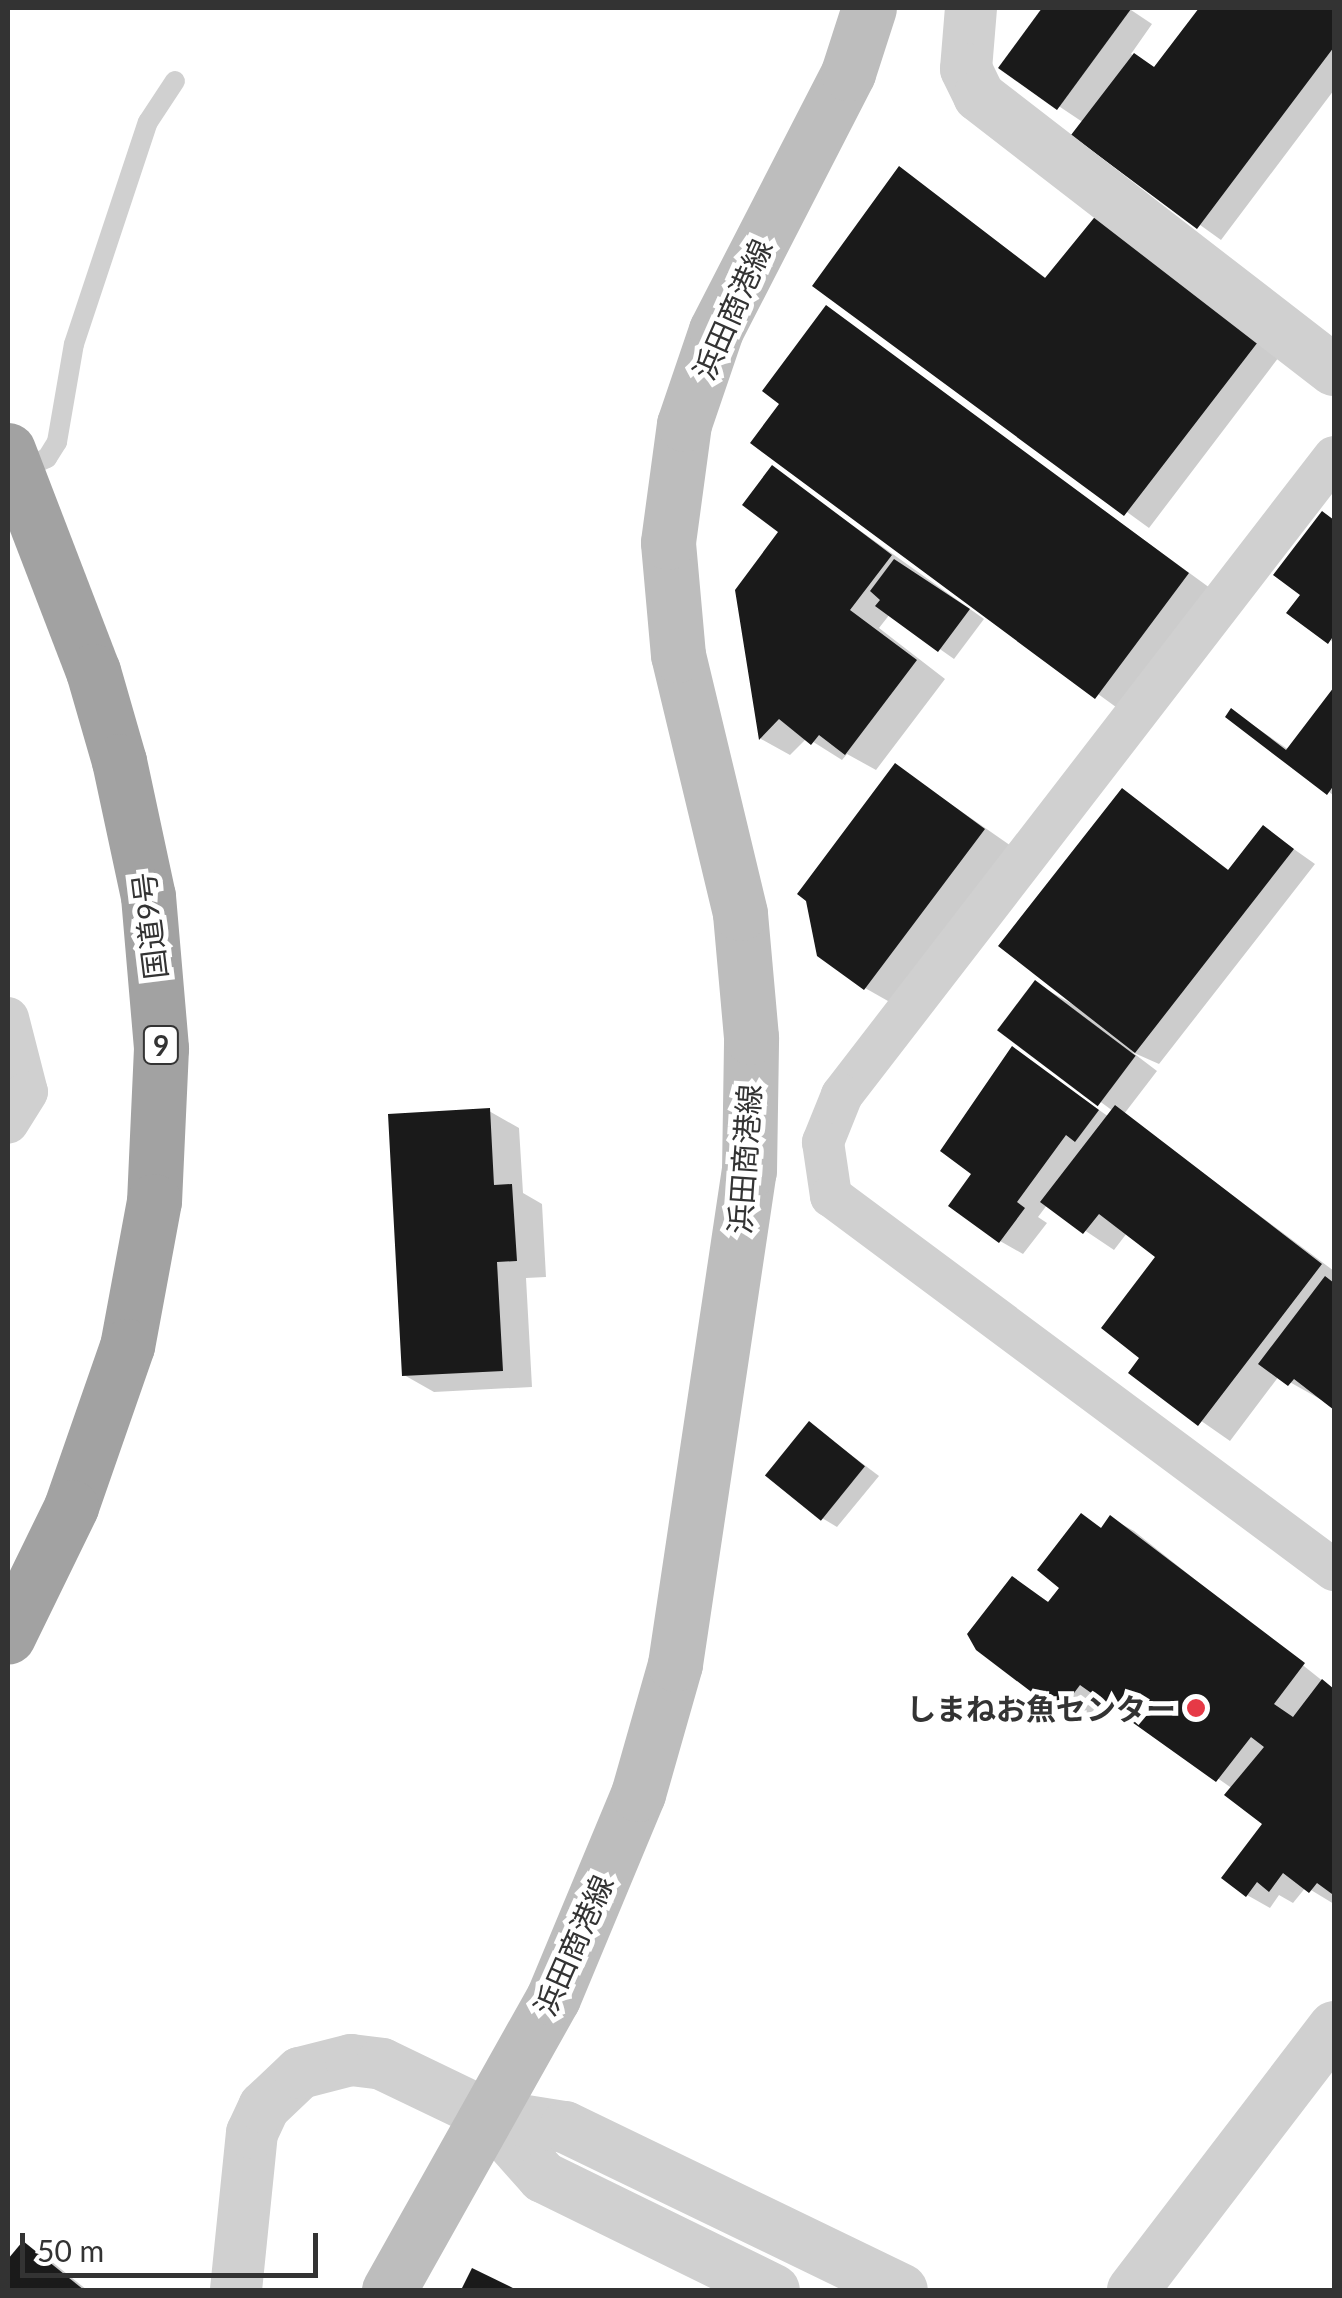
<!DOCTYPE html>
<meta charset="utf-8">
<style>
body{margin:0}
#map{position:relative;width:1342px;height:2298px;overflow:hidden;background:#fff;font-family:Lato,"Noto Sans JP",sans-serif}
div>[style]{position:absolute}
.shadow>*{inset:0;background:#0003}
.building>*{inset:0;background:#1a1a1a;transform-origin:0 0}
.service>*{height:20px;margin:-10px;padding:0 10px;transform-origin:10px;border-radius:10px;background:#d0d0d0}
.minor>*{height:42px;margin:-21px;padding:0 21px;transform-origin:21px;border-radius:21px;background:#d0d0d0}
.tertiary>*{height:52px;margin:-26px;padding:0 26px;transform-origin:26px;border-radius:26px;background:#d0d0d0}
.secondary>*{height:55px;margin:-27.5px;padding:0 27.5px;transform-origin:27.5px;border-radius:27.5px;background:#bdbdbd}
.trunk>*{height:55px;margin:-27.5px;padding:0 27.5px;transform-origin:27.5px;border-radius:27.5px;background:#a2a2a2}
.dots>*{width:28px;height:28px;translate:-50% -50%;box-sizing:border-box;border:5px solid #fff;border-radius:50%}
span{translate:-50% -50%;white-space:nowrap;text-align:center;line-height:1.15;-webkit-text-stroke:10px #fff;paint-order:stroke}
.shield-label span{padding:2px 8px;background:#fff;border:2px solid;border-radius:8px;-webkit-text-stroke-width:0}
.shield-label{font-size:28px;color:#333;font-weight:700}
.street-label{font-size:30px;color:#333}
.poi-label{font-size:30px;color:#333;font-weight:700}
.right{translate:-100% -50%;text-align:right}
.frame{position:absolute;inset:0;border:10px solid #333;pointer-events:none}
.scale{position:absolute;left:20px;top:2233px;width:298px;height:45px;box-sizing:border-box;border:5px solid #333;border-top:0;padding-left:12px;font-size:30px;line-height:35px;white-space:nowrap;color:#333;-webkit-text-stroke:8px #fff;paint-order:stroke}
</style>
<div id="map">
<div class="shadow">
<div style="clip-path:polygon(1045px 8px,1128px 8px,1152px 24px,1131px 54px,1156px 68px,1202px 8px,1334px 8px,1334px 90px,1221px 240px,1075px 135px,1084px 123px,1002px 68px)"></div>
<div style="clip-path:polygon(900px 169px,1047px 279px,1098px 217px,1282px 353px,1149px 528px,815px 285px)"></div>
<div style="clip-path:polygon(827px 309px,1210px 588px,1120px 710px,753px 443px,782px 403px)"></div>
<div style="clip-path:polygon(772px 468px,984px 619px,954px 659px,890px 614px,879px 628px,945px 679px,876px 770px,847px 754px,842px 760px,807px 738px,790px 755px,761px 739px,738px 590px,782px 532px)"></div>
<div style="clip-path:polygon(1323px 514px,1334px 521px,1334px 645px,1303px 595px)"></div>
<div style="clip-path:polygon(1334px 691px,1334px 796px,1232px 711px,1289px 750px)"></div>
<div style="clip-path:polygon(896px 766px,1014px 848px,895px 1005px,865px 988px)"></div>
<div style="clip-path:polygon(1122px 791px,1230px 871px,1264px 828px,1315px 864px,1159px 1064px,1132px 1052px,1157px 1071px,1124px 1114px,1334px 1271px,1334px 1407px,1279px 1376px,1230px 1441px,1131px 1372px,1143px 1358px,1159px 1257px,1127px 1233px,1114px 1250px,1047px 1205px,1038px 1217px,1047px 1223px,1023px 1254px,1000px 1241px,975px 1174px,1013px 1049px,1109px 1117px,1113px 1111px,1001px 1029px,1035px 983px,1088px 1013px)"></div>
<div style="clip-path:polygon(489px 1111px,519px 1128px,523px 1193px,542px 1204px,546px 1277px,526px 1278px,532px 1387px,434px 1392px,404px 1375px)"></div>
<div style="clip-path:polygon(810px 1424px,879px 1476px,837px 1527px,822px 1518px)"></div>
<div style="clip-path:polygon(1082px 1516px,1103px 1529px,1111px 1518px,1134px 1531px,1334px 1690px,1334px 1904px,1306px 1887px,1293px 1903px,1279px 1895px,1270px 1908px,1247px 1895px,1265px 1824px,1233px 1789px,1103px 1698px,1083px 1724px,1060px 1711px,1012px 1579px,1050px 1603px,1063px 1587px)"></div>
<div style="clip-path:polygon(23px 2244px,46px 2257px,87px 2290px,8px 2290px,8px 2263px)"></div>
</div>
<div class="building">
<div style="clip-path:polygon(1042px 8px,1131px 9px,1057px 110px,998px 68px)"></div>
<div style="clip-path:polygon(1199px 8px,1334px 8px,1334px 47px,1197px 229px,1071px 135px,1134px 53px,1154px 67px)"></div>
<div style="clip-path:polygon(899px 166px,1045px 278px,1098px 213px,1261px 338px,1124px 516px,812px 286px)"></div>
<div style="clip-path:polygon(826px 305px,1189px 573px,1095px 699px,750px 443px,779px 404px,762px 391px)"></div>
<div style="clip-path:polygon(772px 465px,892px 555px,850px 610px,917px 660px,845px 755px,819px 735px,811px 745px,779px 719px,759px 740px,735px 590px,778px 532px,742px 505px)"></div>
<div style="clip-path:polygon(1322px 511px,1334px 520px,1334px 635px,1328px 644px,1286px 613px,1300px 595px,1273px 575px)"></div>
<div style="clip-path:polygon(894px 559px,970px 609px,938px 652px,875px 606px,880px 600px,870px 591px)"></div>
<div style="clip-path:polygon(1334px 687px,1334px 785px,1327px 795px,1225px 717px,1231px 708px,1286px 750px)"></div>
<div style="clip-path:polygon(895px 763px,985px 829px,864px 990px,817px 956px,806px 901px,797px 894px)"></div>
<div style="clip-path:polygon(1122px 788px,1228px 870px,1263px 825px,1294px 849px,1135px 1053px,998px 946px)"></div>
<div style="left:1035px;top:980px;width:126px;height:63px;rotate:37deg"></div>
<div style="clip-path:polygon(1012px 1046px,1099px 1110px,1075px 1142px,1066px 1135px,1017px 1202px,1025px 1208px,999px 1243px,948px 1206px,971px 1174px,940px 1151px)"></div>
<div style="clip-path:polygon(1115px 1105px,1322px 1264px,1198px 1426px,1128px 1373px,1139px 1358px,1101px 1328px,1155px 1257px,1099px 1214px,1083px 1234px,1040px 1202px)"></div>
<div style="clip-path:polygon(490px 1108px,494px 1185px,512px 1184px,517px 1261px,497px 1262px,503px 1371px,402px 1376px,388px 1114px)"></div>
<div style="clip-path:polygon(1325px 1276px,1334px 1283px,1334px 1410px,1294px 1379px,1288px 1386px,1258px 1364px)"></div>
<div style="left:809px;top:1421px;width:72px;height:70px;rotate:39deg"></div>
<div style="clip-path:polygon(1081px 1513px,1101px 1528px,1110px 1515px,1305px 1663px,1274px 1704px,1293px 1717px,1322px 1679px,1334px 1689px,1332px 1894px,1317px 1883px,1309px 1893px,1283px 1873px,1269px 1892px,1257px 1882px,1246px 1897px,1221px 1878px,1262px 1824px,1224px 1795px,1264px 1747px,1251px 1737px,1216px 1782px,1080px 1685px,1059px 1713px,976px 1650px,967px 1634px,1012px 1576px,1048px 1602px,1059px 1588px,1037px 1570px)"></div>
<div style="clip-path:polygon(23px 2241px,84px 2290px,8px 2290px,8px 2259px)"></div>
<div style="clip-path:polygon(472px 2268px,517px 2290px,461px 2290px)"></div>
</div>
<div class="service">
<div style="left:19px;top:471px;width:31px;rotate:-25deg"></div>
<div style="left:47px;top:458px;width:19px;rotate:-58deg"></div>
<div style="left:57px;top:442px;width:99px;rotate:-80.2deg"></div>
<div style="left:74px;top:344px;width:234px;rotate:-71.6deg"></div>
<div style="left:148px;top:122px;width:49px;rotate:-56.6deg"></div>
</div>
<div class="minor">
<div style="left:1334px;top:457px;width:806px;rotate:127.64deg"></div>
<div style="left:842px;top:1095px;width:51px;rotate:112deg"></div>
<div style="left:823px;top:1142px;width:55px;rotate:81.6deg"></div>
<div style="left:831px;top:1196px;width:627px;rotate:36.63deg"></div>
<div style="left:8px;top:1018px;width:76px;rotate:75.6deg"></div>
<div style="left:27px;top:1092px;width:36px;rotate:122deg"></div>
</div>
<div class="tertiary">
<div style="left:971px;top:8px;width:61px;rotate:94.7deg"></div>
<div style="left:966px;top:69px;width:30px;rotate:64deg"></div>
<div style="left:979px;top:96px;width:448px;rotate:37.7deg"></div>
<div style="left:488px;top:2115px;width:83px;rotate:48.4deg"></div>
<div style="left:543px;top:2177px;width:257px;rotate:26.1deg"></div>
<div style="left:236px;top:2290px;width:158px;rotate:-84.2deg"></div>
<div style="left:252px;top:2133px;width:29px;rotate:-65deg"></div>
<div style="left:264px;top:2107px;width:50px;rotate:-43.4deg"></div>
<div style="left:300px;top:2073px;width:53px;rotate:-14.3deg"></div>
<div style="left:351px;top:2060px;width:31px;rotate:7deg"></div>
<div style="left:382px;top:2064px;width:118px;rotate:25.7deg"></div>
<div style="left:488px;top:2115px;width:78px;rotate:8.9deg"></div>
<div style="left:565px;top:2127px;width:374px;rotate:25.8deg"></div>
<div style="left:1133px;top:2290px;width:331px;rotate:-52.6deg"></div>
</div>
<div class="secondary">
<div style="left:389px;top:2290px;width:335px;rotate:-60.7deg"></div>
<div style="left:553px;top:1998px;width:221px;rotate:-67.4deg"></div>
<div style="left:638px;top:1794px;width:135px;rotate:-74.1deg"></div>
<div style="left:675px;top:1664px;width:499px;rotate:-81.5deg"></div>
<div style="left:749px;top:1171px;width:134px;rotate:-89.1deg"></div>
<div style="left:751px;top:1037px;width:124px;rotate:-95.1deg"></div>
<div style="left:740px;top:913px;width:265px;rotate:-103.5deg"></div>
<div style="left:678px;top:655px;width:113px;rotate:-95.1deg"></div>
<div style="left:668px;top:542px;width:119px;rotate:-82.3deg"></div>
<div style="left:684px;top:424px;width:99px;rotate:-71.2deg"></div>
<div style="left:716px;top:330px;width:289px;rotate:-62.8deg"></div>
<div style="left:848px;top:73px;width:68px;rotate:-72.1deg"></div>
</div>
<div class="trunk">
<div style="left:8px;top:450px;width:237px;rotate:69deg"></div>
<div style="left:93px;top:671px;width:94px;rotate:73.9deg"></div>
<div style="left:119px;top:761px;width:138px;rotate:77.9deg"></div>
<div style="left:148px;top:896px;width:153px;rotate:85.1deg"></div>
<div style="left:161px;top:1048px;width:153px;rotate:92.6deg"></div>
<div style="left:154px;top:1201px;width:147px;rotate:100.5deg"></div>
<div style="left:127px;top:1346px;width:170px;rotate:109.2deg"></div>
<div style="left:71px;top:1507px;width:144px;rotate:116deg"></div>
</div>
<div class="dots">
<div style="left:1196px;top:1708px;background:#e63946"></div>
</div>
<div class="shield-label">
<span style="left:161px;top:1045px">9</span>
</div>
<div class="street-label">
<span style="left:732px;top:309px;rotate:-66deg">浜田商港線</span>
<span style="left:149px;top:926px;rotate:-97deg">国道9号</span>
<span style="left:744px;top:1159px;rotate:-86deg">浜田商港線</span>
<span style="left:573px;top:1945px;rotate:-66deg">浜田商港線</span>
</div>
<div class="poi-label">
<span class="right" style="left:1176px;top:1708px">しまねお魚センター</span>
</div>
<div class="frame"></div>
<div class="scale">50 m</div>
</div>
